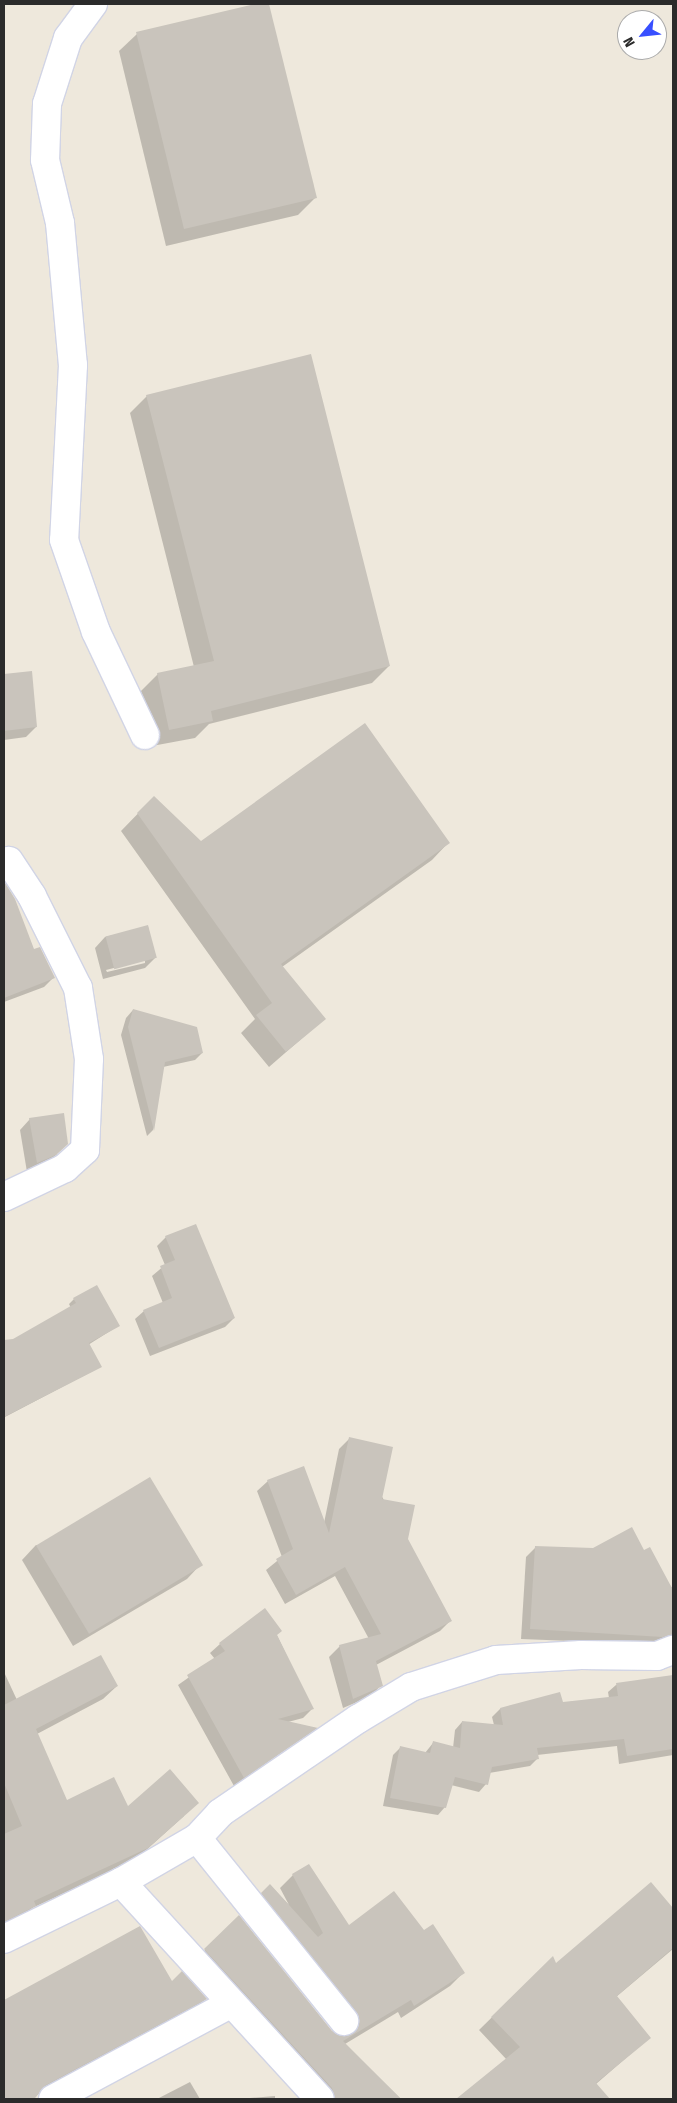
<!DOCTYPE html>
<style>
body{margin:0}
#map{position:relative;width:677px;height:2103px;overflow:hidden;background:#eee8dc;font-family:"Fira Sans Condensed",sans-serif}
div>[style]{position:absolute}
.shadow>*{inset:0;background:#0003}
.building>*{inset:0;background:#c9c4bc;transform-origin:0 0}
.roads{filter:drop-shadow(1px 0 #d1d4e5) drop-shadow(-1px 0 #d1d4e5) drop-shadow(0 1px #d1d4e5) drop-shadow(0 -1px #d1d4e5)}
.street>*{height:28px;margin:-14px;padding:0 14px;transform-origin:14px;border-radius:14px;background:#fff}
span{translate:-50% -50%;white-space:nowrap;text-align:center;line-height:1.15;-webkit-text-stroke:4px #fff;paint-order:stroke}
.frame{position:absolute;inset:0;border:5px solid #2b2b2b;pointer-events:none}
.north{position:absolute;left:617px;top:10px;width:50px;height:50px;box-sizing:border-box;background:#fff;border:1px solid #aaa;border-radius:50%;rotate:242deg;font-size:14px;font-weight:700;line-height:20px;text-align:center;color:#2b2b2b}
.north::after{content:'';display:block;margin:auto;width:18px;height:22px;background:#384fff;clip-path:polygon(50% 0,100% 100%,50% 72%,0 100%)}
</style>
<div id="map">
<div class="shadow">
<div style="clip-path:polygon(260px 4px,268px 4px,315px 198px,298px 215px,166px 246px,119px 51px,137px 34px)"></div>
<div style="clip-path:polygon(147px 396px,389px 666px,372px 683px,209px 724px,195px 738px,152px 746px,141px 691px,158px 674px,194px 667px,130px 413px)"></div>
<div style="clip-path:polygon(31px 673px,36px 727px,26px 737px,4px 740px,4px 675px)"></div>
<div style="clip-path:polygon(154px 797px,200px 843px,448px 843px,432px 860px,282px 967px,324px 1019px,269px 1067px,241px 1033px,255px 1019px,121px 831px)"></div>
<div style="clip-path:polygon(4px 883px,14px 899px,33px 951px,54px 977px,44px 987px,4px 1002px)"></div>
<div style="clip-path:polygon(evenodd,148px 927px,155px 958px,145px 968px,103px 979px,95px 948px,105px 937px,148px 927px,145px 960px,145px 963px,107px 972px,106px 970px,145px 960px)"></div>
<div style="clip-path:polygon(133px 1010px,202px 1053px,195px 1060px,163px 1067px,153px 1130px,147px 1136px,121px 1035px,126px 1018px)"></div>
<div style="clip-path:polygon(30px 1119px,57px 1154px,45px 1165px,27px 1172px,20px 1130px)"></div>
<div style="clip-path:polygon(166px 1237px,234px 1318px,225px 1327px,150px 1356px,135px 1319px,144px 1311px,163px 1303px,152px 1276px,165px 1265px,157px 1246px)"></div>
<div style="clip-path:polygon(74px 1299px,118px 1326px,88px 1345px,100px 1367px,5px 1417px,4px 1360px,37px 1340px,71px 1308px,69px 1304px)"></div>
<div style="clip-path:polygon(350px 1438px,450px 1621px,440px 1631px,376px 1665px,381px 1685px,371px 1696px,343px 1708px,329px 1657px,340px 1646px,369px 1639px,335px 1576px,285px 1604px,266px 1570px,282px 1557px,257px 1491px,268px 1481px,324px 1523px,339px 1449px)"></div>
<div style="clip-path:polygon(36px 1545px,201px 1564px,187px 1579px,73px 1646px,22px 1560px)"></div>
<div style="clip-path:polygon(536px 1547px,643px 1552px,673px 1589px,673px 1645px,521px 1639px,526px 1557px)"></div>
<div style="clip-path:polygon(265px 1610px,312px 1709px,303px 1718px,288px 1722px,315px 1728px,234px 1786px,178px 1685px,215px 1659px,210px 1653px,220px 1644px)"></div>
<div style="clip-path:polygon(4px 1672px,17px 1700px,117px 1686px,103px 1699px,37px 1734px,66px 1802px,184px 1816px,134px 1861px,32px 1908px,21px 1919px,4px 1928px)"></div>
<div style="clip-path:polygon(673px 1676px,673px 1755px,619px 1764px,617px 1746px,537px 1755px,537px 1759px,530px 1766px,489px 1773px,486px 1784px,479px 1792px,451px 1785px,445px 1807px,438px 1815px,383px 1806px,393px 1755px,401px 1747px,425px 1753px,433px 1743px,453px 1748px,455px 1730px,462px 1722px,494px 1725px,492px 1717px,500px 1709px,609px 1698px,608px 1692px,616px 1685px)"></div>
<div style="clip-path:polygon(293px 1875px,348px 1927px,423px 1931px,463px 1973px,450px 1986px,401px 2018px,398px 2012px,345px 2044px,401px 2099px,317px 2099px,192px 1963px,239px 1917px,331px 2032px,345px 2038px,347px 2033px,249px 1906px,270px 1885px,289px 1905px,280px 1888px)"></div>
<div style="clip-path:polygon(651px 1884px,673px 1910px,673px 1949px,616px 1997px,649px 2038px,596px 2084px,608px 2099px,458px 2099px,507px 2060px,479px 2030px,552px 1958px,556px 1965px)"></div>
<div style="clip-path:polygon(140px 1928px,171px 1983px,205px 1999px,195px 2009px,40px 2092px,34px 2099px,4px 2099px,4px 2001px)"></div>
<div style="clip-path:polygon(190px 2082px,200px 2099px,157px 2099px)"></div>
<div style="clip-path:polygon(275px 2096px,275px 2099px,237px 2099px)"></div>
</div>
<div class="building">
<div style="clip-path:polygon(255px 4px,269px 4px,317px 198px,184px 229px,136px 32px)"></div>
<div style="clip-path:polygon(311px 354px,390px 666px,211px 711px,213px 721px,169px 730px,157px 673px,214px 661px,146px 395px)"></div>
<div style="clip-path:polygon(32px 671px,37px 727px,4px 731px,4px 674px)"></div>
<div style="clip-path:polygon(365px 723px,450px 843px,281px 964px,326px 1019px,286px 1052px,256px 1015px,272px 1003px,137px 813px,154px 796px,201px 841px)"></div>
<div style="clip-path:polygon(4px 881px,15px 899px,34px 949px,40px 947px,55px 978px,4px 998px)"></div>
<div style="left:148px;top:925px;width:34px;height:44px;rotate:75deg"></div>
<div style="clip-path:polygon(133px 1009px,197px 1027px,203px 1053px,165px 1062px,154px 1131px,128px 1027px)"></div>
<div style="clip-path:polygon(64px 1113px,68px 1144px,56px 1155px,37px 1163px,29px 1118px)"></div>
<div style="clip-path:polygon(196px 1224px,235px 1318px,159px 1348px,143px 1310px,172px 1298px,160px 1266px,175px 1260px,165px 1236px)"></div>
<div style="clip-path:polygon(97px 1285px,120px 1326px,89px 1343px,102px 1367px,4px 1417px,4px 1340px,13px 1339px,76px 1303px,73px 1298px)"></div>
<div style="clip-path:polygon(349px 1437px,393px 1447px,382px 1499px,415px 1505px,408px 1539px,452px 1621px,376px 1661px,383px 1686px,353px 1699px,339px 1645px,381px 1634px,345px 1567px,296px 1595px,276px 1559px,293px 1549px,267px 1480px,304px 1466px,329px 1533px)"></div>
<div style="left:150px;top:1477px;width:103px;height:133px;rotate:59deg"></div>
<div style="clip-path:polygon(632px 1527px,644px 1550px,650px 1547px,673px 1590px,673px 1635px,663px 1637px,530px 1629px,535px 1546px,593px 1548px)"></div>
<div style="clip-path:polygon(265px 1608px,282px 1631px,277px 1635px,314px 1709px,278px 1719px,318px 1728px,244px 1778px,187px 1675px,225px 1651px,219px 1643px)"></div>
<div style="clip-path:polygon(101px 1655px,118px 1686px,36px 1729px,67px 1800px,114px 1777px,128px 1806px,170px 1769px,199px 1803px,148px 1848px,34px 1901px,36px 1906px,4px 1922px,4px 1834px,22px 1826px,4px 1783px,4px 1705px)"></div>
<div style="clip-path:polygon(673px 1675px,673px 1749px,627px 1756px,624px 1739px,537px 1748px,539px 1759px,492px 1767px,488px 1785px,455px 1777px,446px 1808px,390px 1798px,400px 1746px,430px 1753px,433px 1741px,460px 1748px,462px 1721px,503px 1725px,500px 1708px,560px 1692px,563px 1702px,618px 1696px,616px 1683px)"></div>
<div style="clip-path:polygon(309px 1864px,349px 1925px,394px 1891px,424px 1930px,433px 1924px,465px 1973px,414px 2006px,411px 2000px,343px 2041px,401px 2099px,335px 2099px,332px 2088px,204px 1949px,239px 1915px,332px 2031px,346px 2036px,354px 2033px,359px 2019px,356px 2011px,261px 1893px,270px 1884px,318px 1937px,323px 1933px,292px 1874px)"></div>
<div style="clip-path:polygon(651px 1882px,673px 1908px,673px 1948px,617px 1996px,651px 2038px,596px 2083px,610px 2099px,456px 2099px,520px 2047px,491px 2017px,553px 1956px,556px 1963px)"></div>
<div style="clip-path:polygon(140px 1926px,172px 1981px,182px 1971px,207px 1999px,46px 2085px,34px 2099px,4px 2099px,4px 2000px)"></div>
</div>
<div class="roads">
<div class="street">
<div style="left:93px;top:4px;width:42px;rotate:126.3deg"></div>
<div style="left:68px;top:38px;width:69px;rotate:107.7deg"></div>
<div style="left:47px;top:104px;width:56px;rotate:92deg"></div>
<div style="left:45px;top:160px;width:65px;rotate:76.6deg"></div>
<div style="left:60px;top:223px;width:143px;rotate:84.8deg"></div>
<div style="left:73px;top:365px;width:175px;rotate:92.9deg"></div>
<div style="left:64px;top:540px;width:97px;rotate:70.8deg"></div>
<div style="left:96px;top:632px;width:114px;rotate:64.6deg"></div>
<div style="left:4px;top:1197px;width:68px;rotate:-25.4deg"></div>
<div style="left:65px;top:1168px;width:27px;rotate:-42deg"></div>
<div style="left:85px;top:1150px;width:91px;rotate:-87.5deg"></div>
<div style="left:89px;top:1059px;width:72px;rotate:-98.8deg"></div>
<div style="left:78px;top:988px;width:103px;rotate:-116.6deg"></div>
<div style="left:32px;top:896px;width:42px;rotate:-123.3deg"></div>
<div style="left:197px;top:1838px;width:235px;rotate:51.2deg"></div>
<div style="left:121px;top:1882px;width:294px;rotate:47.5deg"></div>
<div style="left:4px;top:1939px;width:130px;rotate:-26deg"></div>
<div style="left:121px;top:1882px;width:88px;rotate:-30.1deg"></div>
<div style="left:197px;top:1838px;width:34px;rotate:-47deg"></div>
<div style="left:220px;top:1813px;width:167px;rotate:-34.3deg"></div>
<div style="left:358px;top:1719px;width:62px;rotate:-31.1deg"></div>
<div style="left:411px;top:1687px;width:89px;rotate:-17.6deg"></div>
<div style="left:496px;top:1660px;width:85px;rotate:-3.4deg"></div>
<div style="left:581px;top:1655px;width:76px;rotate:0.8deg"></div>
<div style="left:657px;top:1656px;width:17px;rotate:-21deg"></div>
<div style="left:53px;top:2099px;width:201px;rotate:-28.2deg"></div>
</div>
</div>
<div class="frame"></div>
<div class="north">N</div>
</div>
